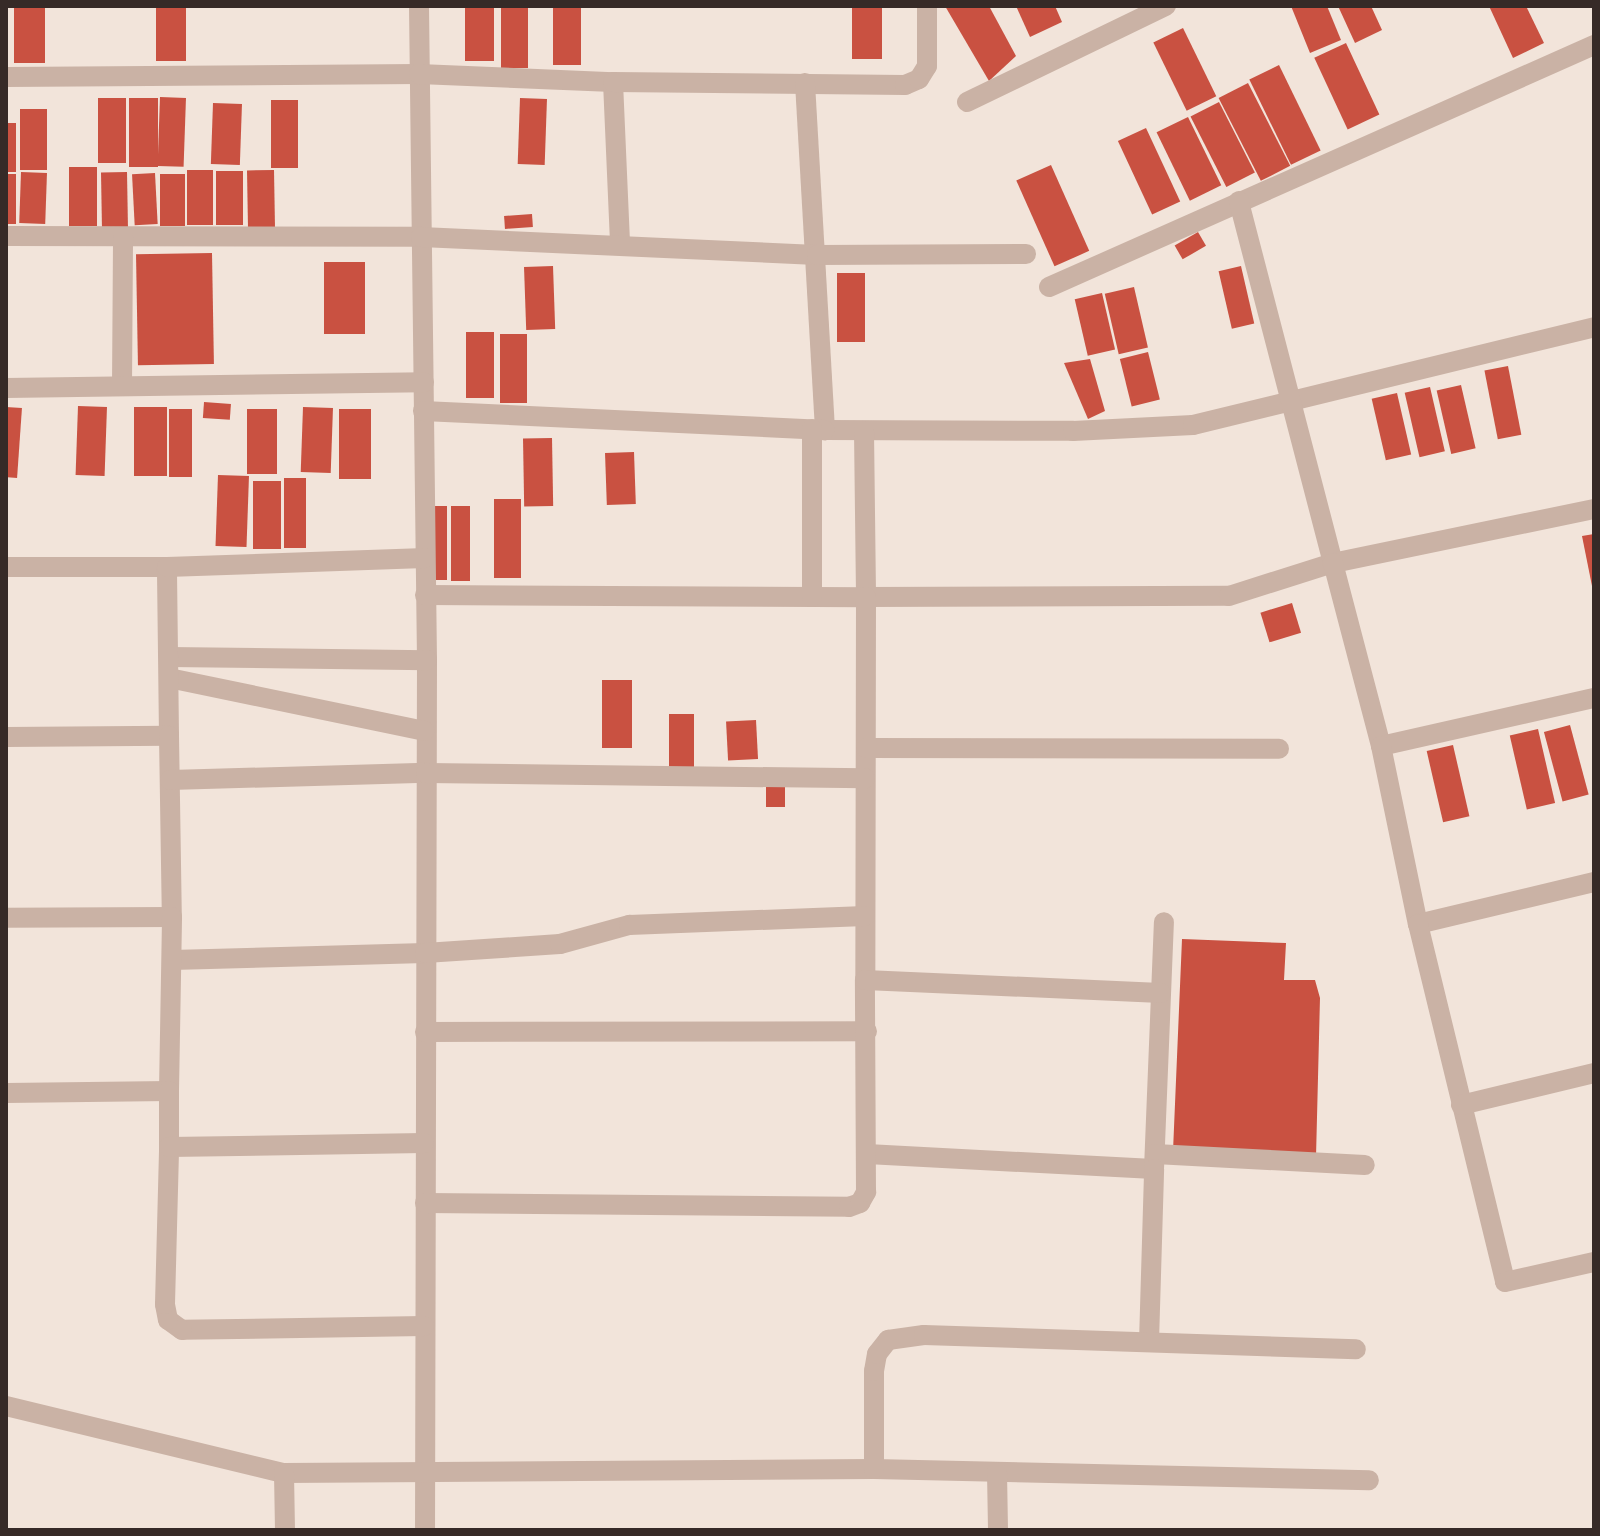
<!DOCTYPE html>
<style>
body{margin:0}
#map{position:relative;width:1600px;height:1536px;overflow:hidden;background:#f2e4da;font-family:"Fira Sans",sans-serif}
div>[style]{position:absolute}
.building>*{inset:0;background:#c95141;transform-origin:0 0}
.minor>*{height:20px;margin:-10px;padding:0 10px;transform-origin:10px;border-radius:10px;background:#cab2a5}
span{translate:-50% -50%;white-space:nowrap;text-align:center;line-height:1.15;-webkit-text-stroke:6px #faeee6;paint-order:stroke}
.frame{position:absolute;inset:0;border:8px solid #362a27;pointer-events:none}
</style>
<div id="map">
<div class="building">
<div style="left:14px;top:6px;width:31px;height:57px"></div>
<div style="left:156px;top:6px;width:30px;height:55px"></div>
<div style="left:465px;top:6px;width:29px;height:55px"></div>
<div style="left:501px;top:6px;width:27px;height:62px"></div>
<div style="left:553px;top:6px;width:28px;height:59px"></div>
<div style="left:852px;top:6px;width:30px;height:53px"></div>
<div style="clip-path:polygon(945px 6px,989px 6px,1016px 56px,989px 81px)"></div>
<div style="clip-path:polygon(1016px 6px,1055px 6px,1062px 22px,1030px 37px)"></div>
<div style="clip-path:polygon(1291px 6px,1327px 6px,1341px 40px,1310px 53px)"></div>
<div style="clip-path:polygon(1338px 6px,1371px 6px,1382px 30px,1355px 43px)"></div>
<div style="clip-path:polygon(1489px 6px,1526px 6px,1544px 43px,1513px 58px)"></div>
<div style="left:1183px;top:28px;width:76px;height:33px;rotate:64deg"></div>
<div style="left:1346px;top:43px;width:79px;height:35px;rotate:65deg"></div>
<div style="left:1279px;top:65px;width:95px;height:33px;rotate:64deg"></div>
<div style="left:1248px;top:83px;width:93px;height:33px;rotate:63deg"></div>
<div style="left:160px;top:97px;width:26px;height:69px;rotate:2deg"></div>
<div style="left:98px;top:98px;width:28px;height:65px"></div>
<div style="left:129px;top:98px;width:29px;height:69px"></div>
<div style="left:520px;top:98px;width:27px;height:66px;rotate:2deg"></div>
<div style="left:271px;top:100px;width:27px;height:68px"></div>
<div style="left:1219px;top:102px;width:79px;height:32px;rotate:63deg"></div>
<div style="left:213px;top:103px;width:29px;height:61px;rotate:2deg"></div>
<div style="left:20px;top:109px;width:27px;height:61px"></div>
<div style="left:1188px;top:117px;width:76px;height:35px;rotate:64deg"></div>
<div style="left:6px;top:123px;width:10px;height:49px"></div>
<div style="left:1146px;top:128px;width:81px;height:31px;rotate:65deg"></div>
<div style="left:1051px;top:165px;width:94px;height:38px;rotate:66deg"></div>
<div style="left:97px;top:167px;width:59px;height:28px;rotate:90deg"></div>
<div style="left:213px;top:170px;width:55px;height:26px;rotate:90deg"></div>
<div style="left:274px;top:170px;width:59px;height:27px;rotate:89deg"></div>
<div style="left:216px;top:171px;width:27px;height:54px"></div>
<div style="left:21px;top:172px;width:26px;height:51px;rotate:2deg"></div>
<div style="left:127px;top:172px;width:56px;height:26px;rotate:89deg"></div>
<div style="left:155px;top:173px;width:51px;height:23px;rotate:87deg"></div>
<div style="left:6px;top:174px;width:10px;height:50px"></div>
<div style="left:160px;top:174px;width:25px;height:52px"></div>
<div style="left:532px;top:214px;width:13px;height:28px;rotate:86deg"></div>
<div style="left:1198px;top:232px;width:16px;height:27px;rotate:60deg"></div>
<div style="left:212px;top:253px;width:111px;height:76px;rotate:89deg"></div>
<div style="left:324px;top:262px;width:41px;height:72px"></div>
<div style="left:553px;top:266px;width:63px;height:29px;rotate:88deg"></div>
<div style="left:1241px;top:266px;width:59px;height:23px;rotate:77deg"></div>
<div style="left:837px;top:273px;width:28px;height:69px"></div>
<div style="left:1134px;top:287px;width:62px;height:30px;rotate:77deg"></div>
<div style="left:1102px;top:293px;width:58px;height:28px;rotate:77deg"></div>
<div style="left:466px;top:332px;width:28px;height:66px"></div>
<div style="left:500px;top:334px;width:27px;height:69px"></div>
<div style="left:1148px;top:352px;width:49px;height:29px;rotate:76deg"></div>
<div style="clip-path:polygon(1090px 359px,1105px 411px,1088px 419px,1064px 363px)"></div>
<div style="left:1508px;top:366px;width:70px;height:24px;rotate:79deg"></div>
<div style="left:1461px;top:385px;width:65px;height:25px;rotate:77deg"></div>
<div style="left:1430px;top:387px;width:66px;height:26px;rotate:77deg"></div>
<div style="left:1397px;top:393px;width:63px;height:26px;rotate:77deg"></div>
<div style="left:204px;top:402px;width:27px;height:16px;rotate:4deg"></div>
<div style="left:78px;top:406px;width:29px;height:69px;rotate:2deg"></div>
<div style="left:6px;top:407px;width:16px;height:70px;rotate:4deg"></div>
<div style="left:134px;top:407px;width:33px;height:69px"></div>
<div style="left:303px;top:407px;width:30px;height:65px;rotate:2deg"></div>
<div style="left:169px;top:409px;width:23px;height:68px"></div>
<div style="left:247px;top:409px;width:30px;height:65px"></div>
<div style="left:339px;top:409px;width:32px;height:70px"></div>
<div style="left:552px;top:438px;width:68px;height:29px;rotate:89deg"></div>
<div style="left:634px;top:452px;width:52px;height:29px;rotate:88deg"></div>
<div style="left:218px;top:475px;width:31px;height:71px;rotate:2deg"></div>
<div style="left:284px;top:478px;width:22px;height:70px"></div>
<div style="left:253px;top:481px;width:28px;height:68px"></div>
<div style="left:494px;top:499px;width:27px;height:79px"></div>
<div style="left:427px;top:506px;width:20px;height:74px"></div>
<div style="left:451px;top:506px;width:19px;height:75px"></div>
<div style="clip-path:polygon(1594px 534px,1594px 591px,1593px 591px,1582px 536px)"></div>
<div style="left:1292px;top:603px;width:31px;height:33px;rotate:73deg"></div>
<div style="left:602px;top:680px;width:30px;height:68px"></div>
<div style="left:669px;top:714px;width:25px;height:53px"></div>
<div style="left:756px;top:720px;width:39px;height:30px;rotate:87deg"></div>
<div style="left:1570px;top:725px;width:72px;height:27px;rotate:75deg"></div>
<div style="left:1538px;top:729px;width:76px;height:29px;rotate:77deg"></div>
<div style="left:1453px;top:745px;width:73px;height:27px;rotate:77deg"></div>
<div style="left:766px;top:785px;width:19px;height:22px"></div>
<div style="clip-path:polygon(1182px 939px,1286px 943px,1284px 980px,1315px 980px,1320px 998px,1316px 1157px,1173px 1151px)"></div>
</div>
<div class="minor">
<div style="left:419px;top:6px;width:654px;rotate:89.3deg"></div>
<div style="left:427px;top:660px;width:870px;rotate:90.13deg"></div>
<div style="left:6px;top:77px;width:413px;rotate:-0.4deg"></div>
<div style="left:419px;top:74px;width:194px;rotate:2.4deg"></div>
<div style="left:613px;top:82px;width:163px;rotate:87.5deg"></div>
<div style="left:613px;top:82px;width:292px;rotate:0.6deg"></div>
<div style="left:905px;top:85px;width:15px;rotate:-23deg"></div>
<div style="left:919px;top:79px;width:15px;rotate:-58deg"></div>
<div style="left:927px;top:66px;width:60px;rotate:-90deg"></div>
<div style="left:805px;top:83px;width:348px;rotate:86.7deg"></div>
<div style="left:825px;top:430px;width:248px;rotate:0.2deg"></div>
<div style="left:1073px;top:431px;width:120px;rotate:-2.9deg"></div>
<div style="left:1193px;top:425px;width:413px;rotate:-13.7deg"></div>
<div style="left:967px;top:102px;width:221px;rotate:-25.8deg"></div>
<div style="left:6px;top:236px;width:415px;rotate:0.1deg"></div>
<div style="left:421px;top:237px;width:396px;rotate:2.6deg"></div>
<div style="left:817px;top:255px;width:209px;rotate:-0.3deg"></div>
<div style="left:1049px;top:287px;width:596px;rotate:-23.94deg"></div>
<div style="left:122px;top:386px;width:149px;rotate:-89.6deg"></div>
<div style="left:6px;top:388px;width:418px;rotate:-0.8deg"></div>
<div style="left:423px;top:411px;width:402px;rotate:2.7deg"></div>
<div style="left:864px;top:431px;width:166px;rotate:89.3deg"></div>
<div style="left:866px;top:597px;width:363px;rotate:-0.2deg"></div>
<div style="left:1229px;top:596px;width:109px;rotate:-17.6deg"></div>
<div style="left:1333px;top:563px;width:374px;rotate:-104.6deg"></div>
<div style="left:1594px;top:509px;width:267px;rotate:168.3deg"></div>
<div style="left:1333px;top:563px;width:189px;rotate:75.3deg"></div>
<div style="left:1381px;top:746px;width:218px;rotate:-12.7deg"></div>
<div style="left:6px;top:567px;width:161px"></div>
<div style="left:425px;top:595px;width:441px;rotate:0.3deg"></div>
<div style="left:866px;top:597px;width:383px;rotate:90.1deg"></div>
<div style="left:812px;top:597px;width:168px;rotate:-90deg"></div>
<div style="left:169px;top:657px;width:258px;rotate:0.7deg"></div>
<div style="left:169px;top:678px;width:261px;rotate:11.7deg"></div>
<div style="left:169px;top:736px;width:169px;rotate:-90.7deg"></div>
<div style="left:167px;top:567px;width:258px;rotate:-2deg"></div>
<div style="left:6px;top:737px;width:163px;rotate:-0.4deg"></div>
<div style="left:169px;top:736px;width:181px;rotate:89.1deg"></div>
<div style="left:172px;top:917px;width:166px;rotate:179.7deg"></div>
<div style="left:1381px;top:746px;width:182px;rotate:78.3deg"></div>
<div style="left:866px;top:748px;width:413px;rotate:0.1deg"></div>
<div style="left:170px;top:780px;width:256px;rotate:-1.6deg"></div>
<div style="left:426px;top:773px;width:439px;rotate:0.7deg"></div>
<div style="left:1594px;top:882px;width:181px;rotate:166.6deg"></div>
<div style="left:1418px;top:924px;width:368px;rotate:76.3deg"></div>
<div style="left:1505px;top:1282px;width:91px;rotate:-12.7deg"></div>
<div style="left:172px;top:960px;width:253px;rotate:-1.6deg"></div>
<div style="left:425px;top:953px;width:135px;rotate:-3.8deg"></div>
<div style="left:560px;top:944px;width:72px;rotate:-15.4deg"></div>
<div style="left:629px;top:925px;width:236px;rotate:-2.2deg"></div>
<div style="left:425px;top:1032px;width:442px;rotate:-0.1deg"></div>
<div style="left:169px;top:1091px;width:174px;rotate:-89deg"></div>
<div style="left:6px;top:1093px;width:163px;rotate:-0.7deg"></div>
<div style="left:169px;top:1091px;width:56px;rotate:90deg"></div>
<div style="left:1461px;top:1105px;width:137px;rotate:-13.5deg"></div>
<div style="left:867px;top:1154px;width:287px;rotate:3deg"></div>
<div style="left:1154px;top:1169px;width:247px;rotate:-87.7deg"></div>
<div style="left:1155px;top:1154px;width:210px;rotate:3deg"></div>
<div style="left:425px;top:1203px;width:424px;rotate:0.5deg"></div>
<div style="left:849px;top:1207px;width:12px;rotate:-20deg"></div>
<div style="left:860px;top:1203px;width:13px;rotate:-61deg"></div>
<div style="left:866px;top:1192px;width:212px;rotate:-90.3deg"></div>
<div style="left:865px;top:980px;width:296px;rotate:2.5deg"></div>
<div style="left:424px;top:1326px;width:242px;rotate:179.1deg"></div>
<div style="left:182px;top:1330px;width:17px;rotate:-144deg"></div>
<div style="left:168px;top:1320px;width:16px;rotate:-101deg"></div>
<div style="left:165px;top:1304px;width:157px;rotate:-88.5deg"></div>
<div style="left:169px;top:1147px;width:255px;rotate:-0.9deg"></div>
<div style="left:1149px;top:1342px;width:173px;rotate:-88.3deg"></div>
<div style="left:6px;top:1406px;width:286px;rotate:13.6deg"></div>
<div style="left:284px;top:1473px;width:590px;rotate:-0.39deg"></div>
<div style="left:874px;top:1469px;width:495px;rotate:1.3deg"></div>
<div style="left:874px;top:1469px;width:98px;rotate:-90deg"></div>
<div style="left:874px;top:1371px;width:17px;rotate:-80deg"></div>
<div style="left:877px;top:1354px;width:18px;rotate:-52deg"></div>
<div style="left:888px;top:1340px;width:36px;rotate:-8deg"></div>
<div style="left:924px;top:1335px;width:432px;rotate:1.9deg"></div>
<div style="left:997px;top:1472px;width:58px;rotate:89deg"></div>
<div style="left:284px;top:1473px;width:57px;rotate:89deg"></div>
</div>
<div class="frame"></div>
</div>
